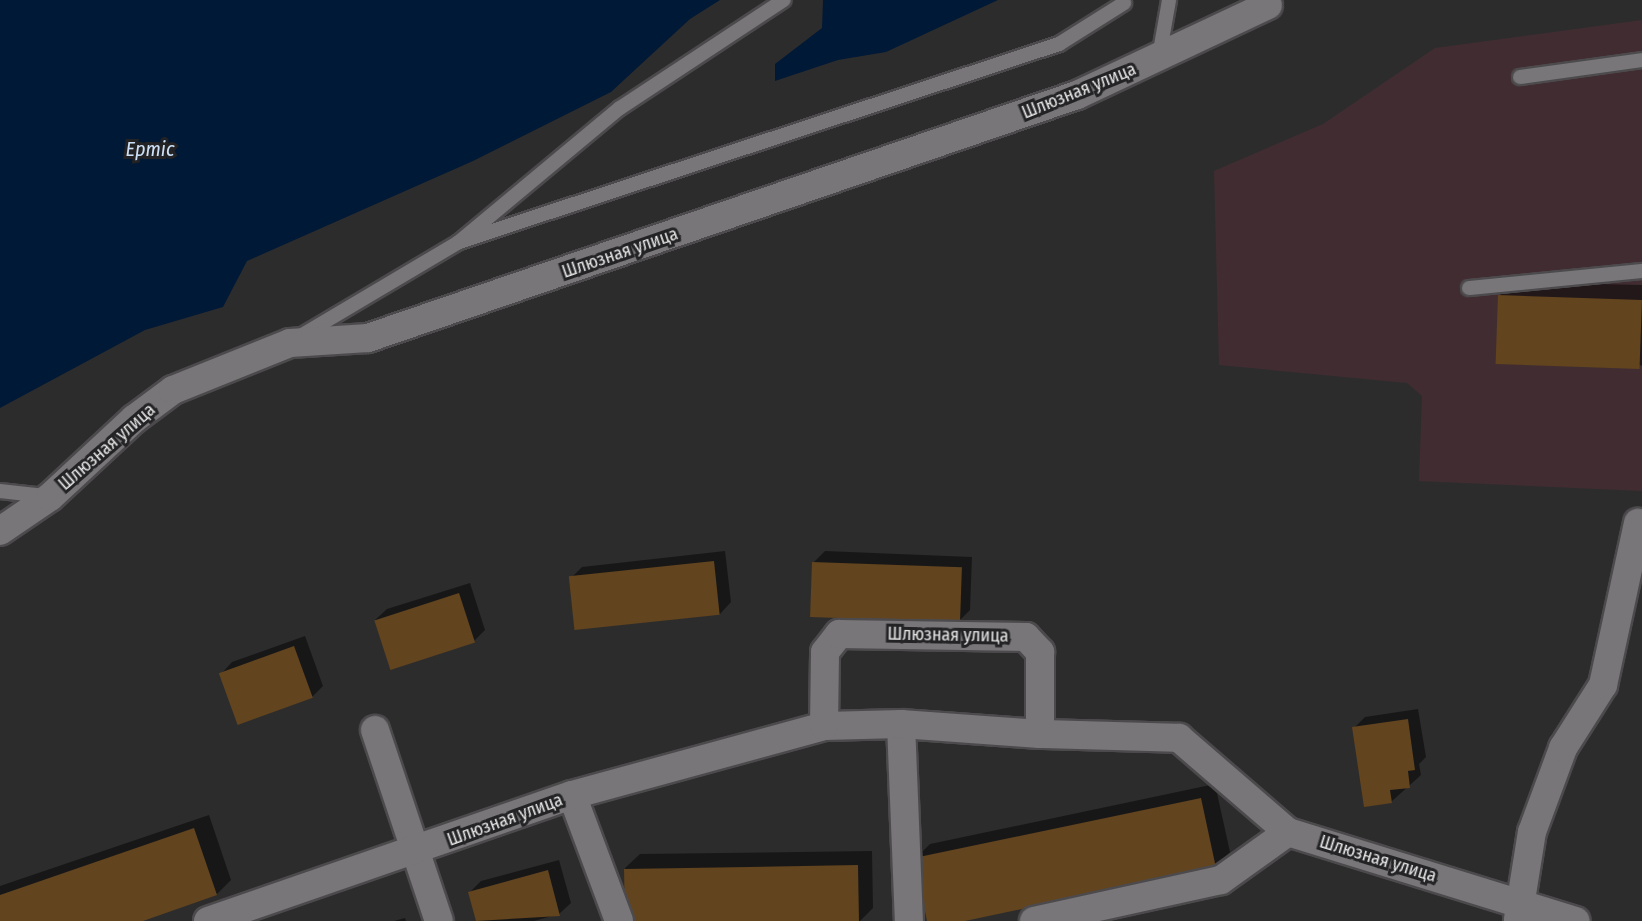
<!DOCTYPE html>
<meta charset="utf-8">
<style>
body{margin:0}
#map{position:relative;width:1642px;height:921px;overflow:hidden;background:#2d2c2d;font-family:"Fira Sans Condensed",sans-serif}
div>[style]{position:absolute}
.industrial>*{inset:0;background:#412d31}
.water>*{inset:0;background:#001936}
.shadow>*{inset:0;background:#0007}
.building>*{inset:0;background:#62441e;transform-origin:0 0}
.roads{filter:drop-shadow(2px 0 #4c4a4c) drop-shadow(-2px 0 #4c4a4c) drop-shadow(0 2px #4c4a4c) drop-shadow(0 -2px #4c4a4c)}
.lane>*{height:14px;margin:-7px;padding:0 7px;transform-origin:7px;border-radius:7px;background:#787678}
.street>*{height:28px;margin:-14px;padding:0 14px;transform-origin:14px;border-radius:14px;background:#787678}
span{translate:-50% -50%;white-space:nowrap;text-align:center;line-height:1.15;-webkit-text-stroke:6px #232224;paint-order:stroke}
.street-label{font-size:18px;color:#e6e5e6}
.water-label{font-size:20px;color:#cce0f7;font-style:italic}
</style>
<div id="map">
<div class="industrial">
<div style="clip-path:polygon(1642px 20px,1642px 491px,1419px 481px,1422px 396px,1407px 383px,1219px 365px,1214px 171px,1323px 124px,1435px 48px)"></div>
</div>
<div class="water">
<div style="clip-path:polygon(0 0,720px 0,690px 19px,611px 92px,473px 161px,247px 261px,223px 307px,145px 330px,0 408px)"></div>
<div style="clip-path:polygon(823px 0,998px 0,886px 52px,838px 60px,775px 81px,775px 64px,822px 28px)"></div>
</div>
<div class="shadow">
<div style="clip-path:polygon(1514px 282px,1642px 285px,1642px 366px,1499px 296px)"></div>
<div style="clip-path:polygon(725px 551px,731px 602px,720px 614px,571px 578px,582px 567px)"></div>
<div style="clip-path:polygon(825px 551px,972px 557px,970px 610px,959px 621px,814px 562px)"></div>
<div style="clip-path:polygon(470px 583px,485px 630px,474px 641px,375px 620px,387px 609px)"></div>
<div style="clip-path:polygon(305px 636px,323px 686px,312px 697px,221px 674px,232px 662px)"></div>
<div style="clip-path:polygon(1418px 709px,1426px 757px,1419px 764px,1421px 775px,1391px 802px,1354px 728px,1365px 717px)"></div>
<div style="clip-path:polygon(1215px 784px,1230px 852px,1215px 867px,957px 921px,928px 921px,915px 859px,930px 844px)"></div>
<div style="clip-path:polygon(209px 815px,231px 880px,217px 894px,139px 921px,0 921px,0 886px)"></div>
<div style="clip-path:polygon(872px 851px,873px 908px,860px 921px,626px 921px,625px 868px,640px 854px)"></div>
<div style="clip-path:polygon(559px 860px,571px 903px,559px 914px,534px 921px,478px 921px,470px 892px,481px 881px)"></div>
<div style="clip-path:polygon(405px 918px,406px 921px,394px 921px)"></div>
</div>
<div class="building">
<div style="left:1498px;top:295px;width:144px;height:69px;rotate:2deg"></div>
<div style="left:714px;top:561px;width:54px;height:146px;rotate:84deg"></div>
<div style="left:812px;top:562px;width:150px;height:55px;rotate:2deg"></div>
<div style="left:459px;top:593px;width:52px;height:89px;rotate:72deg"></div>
<div style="left:294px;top:646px;width:55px;height:80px;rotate:70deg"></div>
<div style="clip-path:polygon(1408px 719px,1415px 770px,1408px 771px,1410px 788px,1390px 790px,1392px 803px,1364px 807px,1352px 727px)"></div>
<div style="clip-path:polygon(1201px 798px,1216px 868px,965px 921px,927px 921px,914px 858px)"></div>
<div style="clip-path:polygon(194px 828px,217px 895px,143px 921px,0 921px,0 895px)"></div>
<div style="left:858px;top:865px;width:56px;height:234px;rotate:89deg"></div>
<div style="clip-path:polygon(548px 870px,560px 916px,476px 921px,468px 892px)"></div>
</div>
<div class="roads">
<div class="lane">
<div style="left:1159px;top:57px;width:58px;rotate:-80deg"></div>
<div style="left:1520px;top:77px;width:123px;rotate:-7.9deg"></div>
<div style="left:459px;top:242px;width:632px;rotate:-18.26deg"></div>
<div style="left:1059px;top:44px;width:77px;rotate:-32.2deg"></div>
<div style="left:1469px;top:288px;width:174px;rotate:-5.6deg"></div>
<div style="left:299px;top:337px;width:186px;rotate:-30.7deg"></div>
<div style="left:459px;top:242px;width:209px;rotate:-39.8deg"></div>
<div style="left:620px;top:108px;width:196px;rotate:-33.4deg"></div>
<div style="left:0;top:491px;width:45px;rotate:6.3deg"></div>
</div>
<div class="street">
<div style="left:0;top:531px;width:60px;rotate:-34.2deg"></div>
<div style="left:50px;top:497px;width:115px;rotate:-42.9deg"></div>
<div style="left:134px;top:419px;width:49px;rotate:-36.6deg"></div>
<div style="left:173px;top:390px;width:126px;rotate:-21.9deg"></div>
<div style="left:290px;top:343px;width:78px;rotate:-3.7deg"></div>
<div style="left:368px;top:338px;width:749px;rotate:-18.92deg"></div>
<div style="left:1077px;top:95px;width:211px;rotate:-25.2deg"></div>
<div style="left:901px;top:724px;width:197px;rotate:87.7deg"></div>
<div style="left:824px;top:726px;width:77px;rotate:-1.5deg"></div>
<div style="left:901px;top:724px;width:139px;rotate:4.1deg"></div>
<div style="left:375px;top:730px;width:201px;rotate:71.5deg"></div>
<div style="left:572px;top:795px;width:134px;rotate:69.5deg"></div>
<div style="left:1518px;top:919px;width:88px;rotate:-80.9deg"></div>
<div style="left:1532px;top:832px;width:90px;rotate:-69.7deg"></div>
<div style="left:1563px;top:748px;width:75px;rotate:-57.6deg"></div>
<div style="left:1603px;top:685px;width:166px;rotate:-77.8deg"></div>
<div style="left:208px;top:921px;width:385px;rotate:-19.1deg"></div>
<div style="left:572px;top:795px;width:261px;rotate:-15.3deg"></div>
<div style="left:824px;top:726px;width:74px;rotate:-89.2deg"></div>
<div style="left:825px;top:652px;width:23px;rotate:-52deg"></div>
<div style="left:839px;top:634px;width:187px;rotate:0.9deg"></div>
<div style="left:1026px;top:637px;width:21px;rotate:47deg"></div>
<div style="left:1040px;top:652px;width:82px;rotate:90deg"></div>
<div style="left:1040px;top:734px;width:139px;rotate:1.6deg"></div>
<div style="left:1179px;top:738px;width:144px;rotate:40.8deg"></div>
<div style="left:1288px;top:832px;width:301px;rotate:17.2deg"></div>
<div style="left:1034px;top:921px;width:191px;rotate:-12.4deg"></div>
<div style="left:1221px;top:880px;width:82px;rotate:-35.6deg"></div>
</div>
</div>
<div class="street-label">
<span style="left:1079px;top:91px;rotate:-22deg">Шлюзная улица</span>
<span style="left:620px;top:253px;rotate:-19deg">Шлюзная улица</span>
<span style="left:107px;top:447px;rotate:-41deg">Шлюзная улица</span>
<span style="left:948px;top:635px;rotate:1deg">Шлюзная улица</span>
<span style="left:505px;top:820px;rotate:-20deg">Шлюзная улица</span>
<span style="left:1378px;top:859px;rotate:17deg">Шлюзная улица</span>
</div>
<div class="water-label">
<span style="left:150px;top:149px">Ертіс</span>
</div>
</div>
